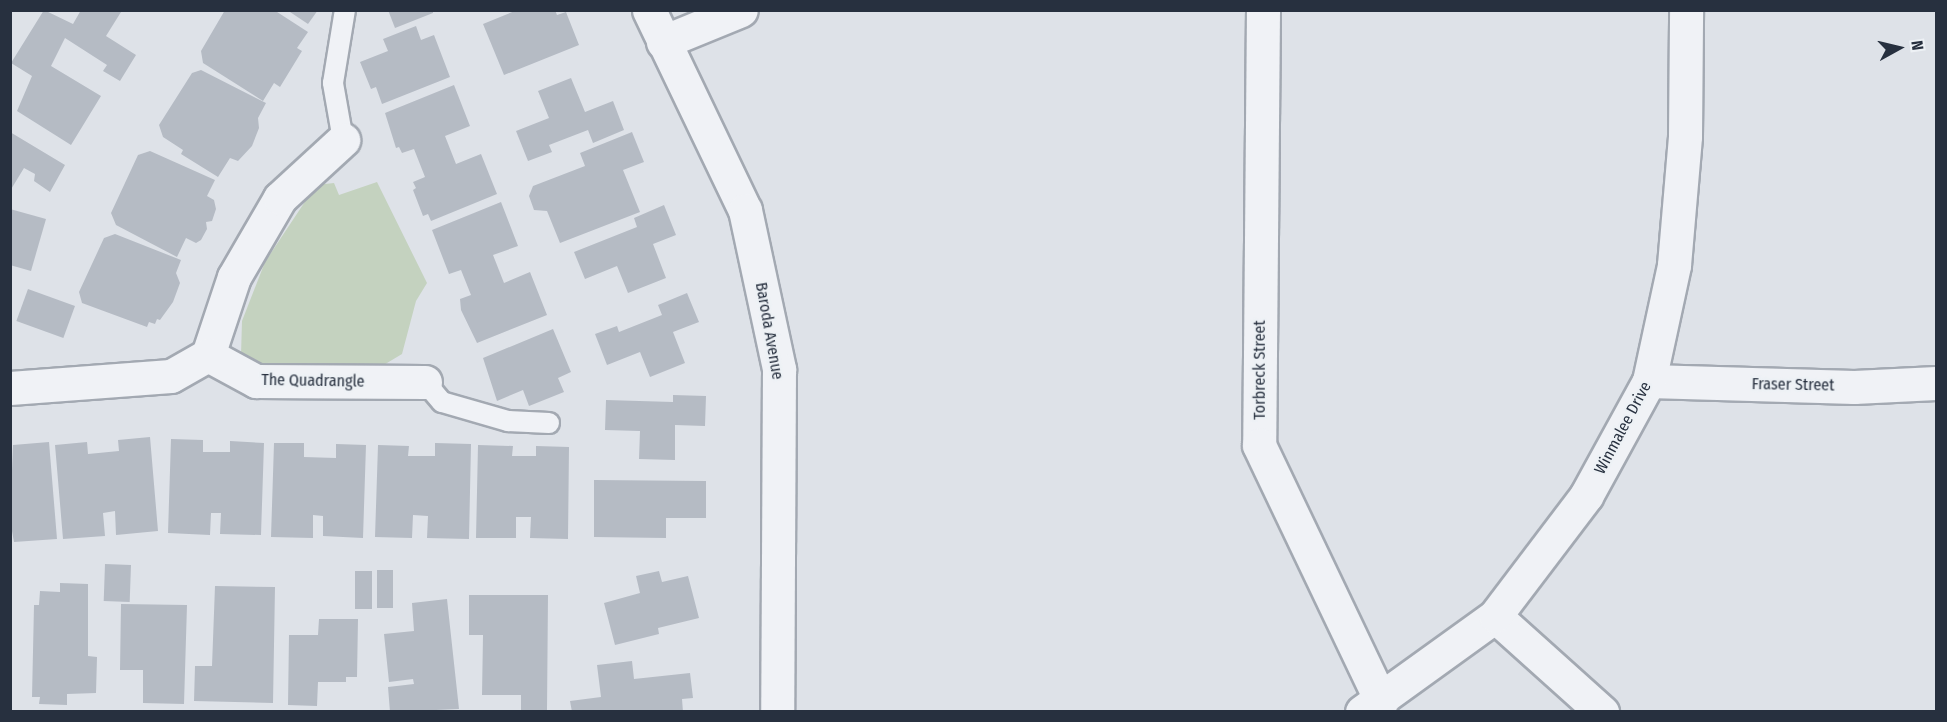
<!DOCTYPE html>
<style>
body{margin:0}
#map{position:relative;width:1947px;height:722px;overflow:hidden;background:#dee2e8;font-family:"Fira Sans Condensed",sans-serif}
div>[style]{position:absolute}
.green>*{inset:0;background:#c4d2bf}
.building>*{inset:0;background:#b5bbc4;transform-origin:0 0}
.roads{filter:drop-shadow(2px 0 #a3a9b2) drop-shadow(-2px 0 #a3a9b2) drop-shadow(0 2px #a3a9b2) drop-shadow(0 -2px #a3a9b2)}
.lane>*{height:20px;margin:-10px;padding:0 10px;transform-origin:10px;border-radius:10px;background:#f0f2f6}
.street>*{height:33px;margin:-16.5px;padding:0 16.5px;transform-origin:16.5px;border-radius:16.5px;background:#f0f2f6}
span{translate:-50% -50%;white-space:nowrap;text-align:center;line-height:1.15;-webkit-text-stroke:4.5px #edf1f5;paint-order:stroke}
.street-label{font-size:16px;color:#27303f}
.frame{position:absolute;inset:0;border:12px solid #27303f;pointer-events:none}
.north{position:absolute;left:1869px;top:18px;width:60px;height:60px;-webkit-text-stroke:4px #edf1f5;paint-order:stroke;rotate:82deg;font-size:16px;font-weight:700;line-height:24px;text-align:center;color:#27303f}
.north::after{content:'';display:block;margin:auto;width:21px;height:27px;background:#27303f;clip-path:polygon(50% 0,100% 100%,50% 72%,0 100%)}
</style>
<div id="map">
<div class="green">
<div style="clip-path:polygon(377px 182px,427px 283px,416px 301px,402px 354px,382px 366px,261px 366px,241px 355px,242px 321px,265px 262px,316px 185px,334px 183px,339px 195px)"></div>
</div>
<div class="building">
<div style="clip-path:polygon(44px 10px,73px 24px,81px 10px,118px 10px,121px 12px,106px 36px,136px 55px,120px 81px,103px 71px,107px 65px,65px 38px,51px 66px,101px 96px,71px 145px,17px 111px,32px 76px,11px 63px)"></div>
<div style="clip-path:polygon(225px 10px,274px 10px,308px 32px,297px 48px,302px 51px,280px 87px,274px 83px,263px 101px,203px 63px,201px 51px)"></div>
<div style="clip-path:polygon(287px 10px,318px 10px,308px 24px)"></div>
<div style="clip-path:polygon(388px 10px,433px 10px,433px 13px,395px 28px)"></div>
<div style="clip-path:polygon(517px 10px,555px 10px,557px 15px,566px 12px,579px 45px,504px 75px,483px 24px)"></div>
<div style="clip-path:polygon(416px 26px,421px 40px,434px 35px,450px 77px,382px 104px,376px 87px,371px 89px,360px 62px,388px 51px,383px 39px)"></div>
<div style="clip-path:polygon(201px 70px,266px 103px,258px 118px,259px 128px,252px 146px,238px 161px,230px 158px,218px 177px,181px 154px,183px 150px,163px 137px,159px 125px,192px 73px)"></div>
<div style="clip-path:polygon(571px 78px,585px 112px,613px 101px,624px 130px,593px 143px,588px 130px,549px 145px,552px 152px,528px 161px,516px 131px,549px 118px,538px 91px)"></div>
<div style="clip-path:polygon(454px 85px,470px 126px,445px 136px,456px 164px,481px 154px,497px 194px,431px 221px,428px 214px,423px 216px,413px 190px,416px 188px,413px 182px,425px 177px,414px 149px,402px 153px,399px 147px,396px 148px,385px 113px)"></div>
<div style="clip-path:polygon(10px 132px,65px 165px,50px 192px,34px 181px,35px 174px,24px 168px,10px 191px)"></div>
<div style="clip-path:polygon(632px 132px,644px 162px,623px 170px,640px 212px,560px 243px,547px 211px,534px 210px,529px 196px,533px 186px,585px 166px,580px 153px)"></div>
<div style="clip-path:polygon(150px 151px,215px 180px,207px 196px,214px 200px,216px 209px,212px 221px,206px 222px,207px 229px,201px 240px,196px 243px,186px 238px,177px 257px,116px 225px,111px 213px,138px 155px)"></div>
<div style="clip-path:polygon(501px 202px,518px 246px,493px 255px,504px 283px,530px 272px,547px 315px,477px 343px,461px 310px,460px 299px,471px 295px,461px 270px,449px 274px,432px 230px)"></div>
<div style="clip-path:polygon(664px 205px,676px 235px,653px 244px,666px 278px,628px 293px,617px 266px,585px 279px,574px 252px,637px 227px,634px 218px)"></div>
<div style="clip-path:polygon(10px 209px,46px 219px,31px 271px,10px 265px)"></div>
<div style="clip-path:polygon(115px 234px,181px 260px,176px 273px,180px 283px,173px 302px,160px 320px,157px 319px,155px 324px,149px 322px,147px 327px,82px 303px,79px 292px,104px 238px)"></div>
<div style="left:28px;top:289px;width:50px;height:34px;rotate:20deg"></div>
<div style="clip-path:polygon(687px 293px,699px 322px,673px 332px,685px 363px,650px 377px,640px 352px,607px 365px,595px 334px,617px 326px,619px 332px,662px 315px,658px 305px)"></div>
<div style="clip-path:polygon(553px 329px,571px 372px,558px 378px,564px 392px,529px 406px,523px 390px,497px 401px,483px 358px)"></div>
<div style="clip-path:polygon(673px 395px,706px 396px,705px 426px,675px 425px,675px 460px,639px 459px,640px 431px,605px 430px,606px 400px,673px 402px)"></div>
<div style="clip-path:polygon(150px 437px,158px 531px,116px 535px,115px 511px,103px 513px,105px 536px,63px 539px,55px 445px,87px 442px,88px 454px,119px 451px,118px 440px)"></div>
<div style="clip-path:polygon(171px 439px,203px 440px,203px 452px,230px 452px,230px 441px,264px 443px,261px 535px,220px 534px,221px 513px,211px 513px,210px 535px,168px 533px)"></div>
<div style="clip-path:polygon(49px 442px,57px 539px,14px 542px,10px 520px,13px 445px)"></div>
<div style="clip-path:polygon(274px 443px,304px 443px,304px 457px,336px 458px,336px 444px,366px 445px,363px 538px,323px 536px,323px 516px,313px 515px,313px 538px,271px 537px)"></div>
<div style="clip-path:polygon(435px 443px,471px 444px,469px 539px,427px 538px,428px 516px,413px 515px,412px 538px,375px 537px,378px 445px,409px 446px,408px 456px,435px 456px)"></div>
<div style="clip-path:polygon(478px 445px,513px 446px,512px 456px,536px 456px,536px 446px,569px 447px,568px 539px,530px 538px,531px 517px,516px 517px,516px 538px,476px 538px)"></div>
<div style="clip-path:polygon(594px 480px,706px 481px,706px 518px,666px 518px,666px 538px,594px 537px)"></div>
<div style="left:105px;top:564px;width:26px;height:37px;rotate:2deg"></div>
<div style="left:377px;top:570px;width:16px;height:38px"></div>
<div style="left:355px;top:571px;width:17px;height:38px"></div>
<div style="clip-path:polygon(659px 571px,662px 582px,688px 576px,699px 618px,658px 628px,659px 634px,615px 645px,604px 603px,640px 593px,636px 576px)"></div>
<div style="clip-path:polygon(60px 583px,88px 584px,88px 656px,97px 657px,96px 693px,67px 694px,67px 705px,39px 704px,40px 697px,32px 697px,34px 605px,39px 605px,40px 591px,60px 592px)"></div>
<div style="clip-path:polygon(215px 586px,275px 587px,273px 703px,194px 701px,195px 666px,212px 666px)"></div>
<div style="clip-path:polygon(469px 595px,548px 595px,547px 710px,521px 710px,521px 695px,482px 695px,483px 635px,469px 635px)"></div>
<div style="clip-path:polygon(447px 599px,459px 709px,390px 712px,388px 687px,414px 684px,413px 679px,389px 682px,384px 634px,414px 631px,412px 603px)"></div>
<div style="clip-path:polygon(121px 604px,187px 605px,184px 704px,143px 703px,143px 670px,120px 670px)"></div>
<div style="clip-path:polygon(319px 619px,358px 619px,357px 677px,346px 677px,346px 682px,318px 682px,317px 706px,288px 705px,289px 635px,318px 635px)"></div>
<div style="clip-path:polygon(632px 661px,634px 679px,690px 673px,693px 698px,682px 699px,683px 712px,572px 712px,570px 701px,601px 697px,597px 665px)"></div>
</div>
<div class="roads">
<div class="lane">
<div style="left:343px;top:140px;width:58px;rotate:-100deg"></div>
<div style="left:333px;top:83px;width:74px;rotate:-80.7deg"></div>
<div style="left:425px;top:382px;width:26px;rotate:50deg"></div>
<div style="left:442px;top:402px;width:69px;rotate:16.1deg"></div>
<div style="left:508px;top:421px;width:41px;rotate:2.8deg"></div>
</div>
<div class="street">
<div style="left:649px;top:10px;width:222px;rotate:64.4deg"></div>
<div style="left:745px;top:210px;width:163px;rotate:77.9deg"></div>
<div style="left:779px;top:369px;width:343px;rotate:90.3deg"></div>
<div style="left:1263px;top:10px;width:435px;rotate:90.5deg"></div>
<div style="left:1259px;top:445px;width:284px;rotate:64.5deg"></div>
<div style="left:663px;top:42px;width:84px;rotate:-22.3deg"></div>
<div style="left:208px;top:355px;width:82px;rotate:-71.6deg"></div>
<div style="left:234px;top:277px;width:91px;rotate:-59.8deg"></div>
<div style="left:280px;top:198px;width:86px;rotate:-42.6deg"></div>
<div style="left:1649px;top:381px;width:205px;rotate:1.7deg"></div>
<div style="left:1854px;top:387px;width:82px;rotate:-2.8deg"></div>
<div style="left:10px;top:388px;width:161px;rotate:-4.3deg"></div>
<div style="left:171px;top:376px;width:43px;rotate:-29.6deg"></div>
<div style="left:208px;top:355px;width:55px;rotate:28.4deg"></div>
<div style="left:256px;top:381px;width:169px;rotate:0.3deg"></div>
<div style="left:1495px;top:616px;width:144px;rotate:41.9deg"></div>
<div style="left:1362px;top:712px;width:164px;rotate:-35.8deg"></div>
<div style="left:1495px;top:616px;width:151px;rotate:-52.8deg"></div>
<div style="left:1586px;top:496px;width:131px;rotate:-61.3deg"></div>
<div style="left:1649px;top:381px;width:119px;rotate:-77.8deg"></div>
<div style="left:1674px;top:265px;width:129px;rotate:-85.1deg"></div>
<div style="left:1685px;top:136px;width:126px;rotate:-89.5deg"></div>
</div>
</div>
<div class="street-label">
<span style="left:769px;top:331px;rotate:80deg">Baroda Avenue</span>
<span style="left:1260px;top:370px;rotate:-90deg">Torbreck Street</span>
<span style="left:313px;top:381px;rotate:1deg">The Quadrangle</span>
<span style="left:1793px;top:385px;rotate:1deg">Fraser Street</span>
<span style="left:1623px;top:428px;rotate:-62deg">Winmalee Drive</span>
</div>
<div class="frame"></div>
<div class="north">N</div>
</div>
